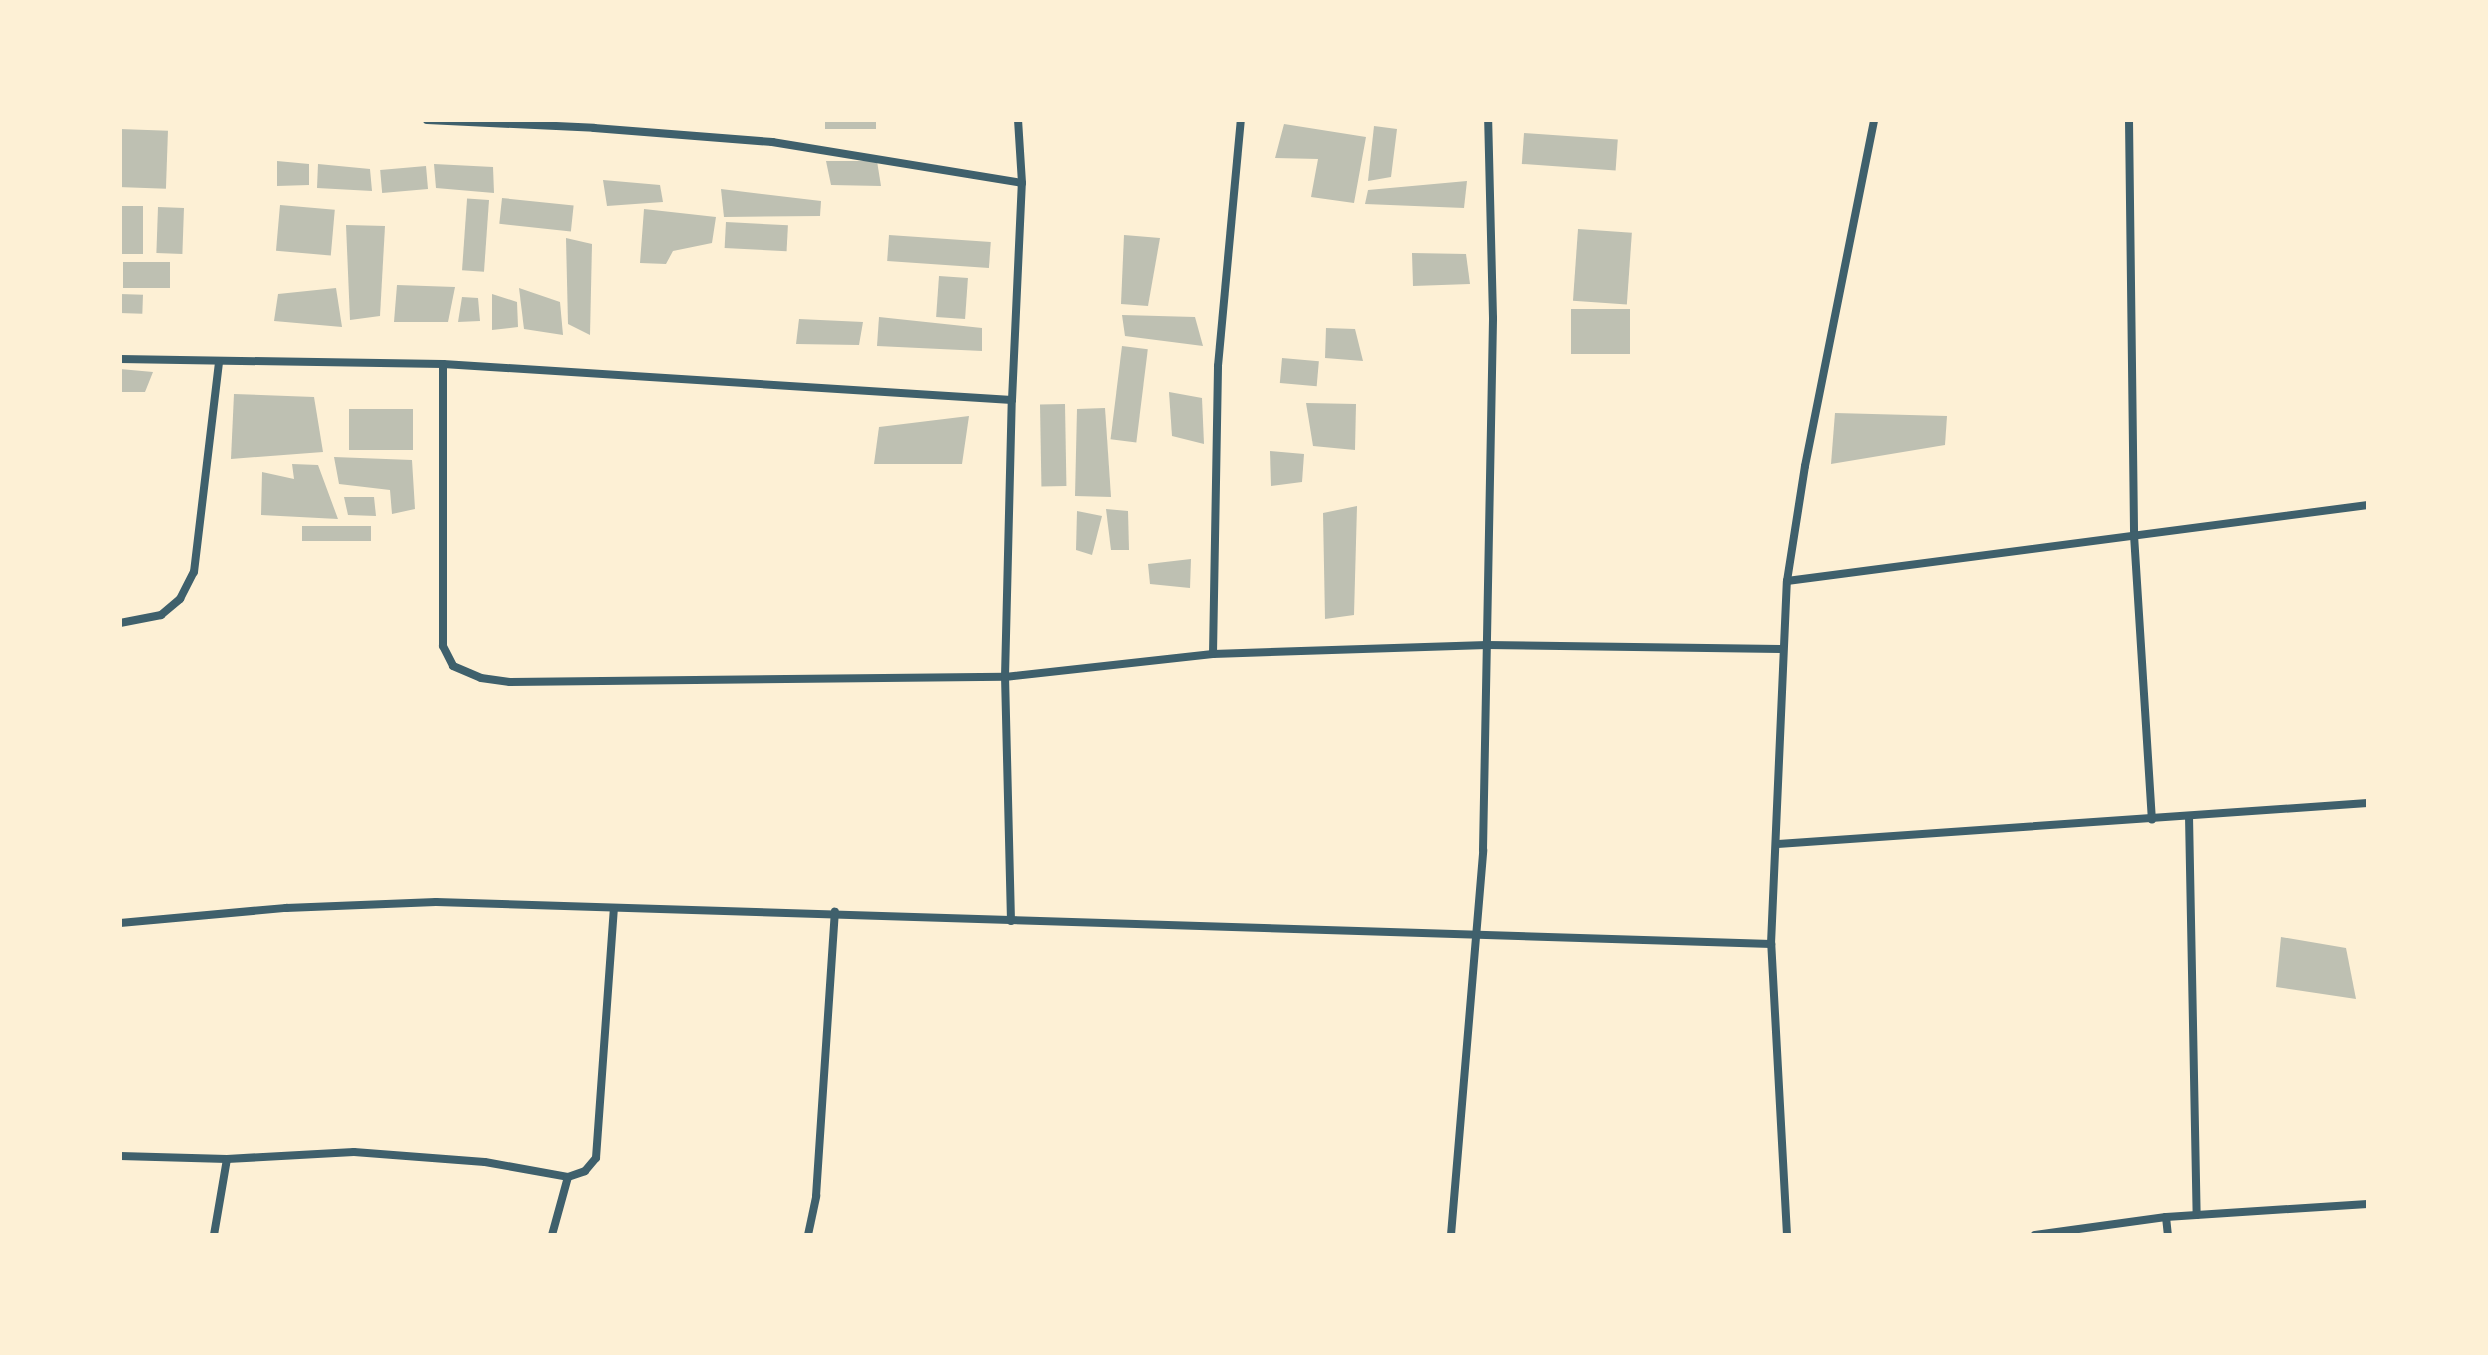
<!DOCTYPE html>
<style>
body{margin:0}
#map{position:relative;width:2488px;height:1355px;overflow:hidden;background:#fdf0d5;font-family:"Crimson Pro",serif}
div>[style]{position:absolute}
.building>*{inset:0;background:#bec0b2;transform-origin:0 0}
.minor>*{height:8px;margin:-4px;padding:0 4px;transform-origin:4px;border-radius:4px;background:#3f606c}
span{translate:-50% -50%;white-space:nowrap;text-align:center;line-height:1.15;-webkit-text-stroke:8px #fdf0d5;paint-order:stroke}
.frame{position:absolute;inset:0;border:122px solid #fdf0d5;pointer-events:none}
</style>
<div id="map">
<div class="building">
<div style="left:825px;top:120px;width:51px;height:9px"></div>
<div style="clip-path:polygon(1284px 124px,1366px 137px,1354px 203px,1311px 197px,1318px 159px,1275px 158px)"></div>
<div style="clip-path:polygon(1374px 126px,1397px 129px,1391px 177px,1368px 181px)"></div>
<div style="left:120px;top:129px;width:48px;height:58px;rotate:2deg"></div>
<div style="left:1524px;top:133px;width:94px;height:31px;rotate:4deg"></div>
<div style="clip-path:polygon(277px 161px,309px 164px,309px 185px,277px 186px)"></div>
<div style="clip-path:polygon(826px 161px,877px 161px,881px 186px,831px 185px)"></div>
<div style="clip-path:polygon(318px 164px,370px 169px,372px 191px,317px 188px)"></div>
<div style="clip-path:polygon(434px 164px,493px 167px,494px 193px,436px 188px)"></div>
<div style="left:426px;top:166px;width:23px;height:46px;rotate:85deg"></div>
<div style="clip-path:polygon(603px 180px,660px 185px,663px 202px,607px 206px)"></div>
<div style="clip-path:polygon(1467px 181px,1464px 208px,1365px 204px,1368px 190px)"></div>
<div style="clip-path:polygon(721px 189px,821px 201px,820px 216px,724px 217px)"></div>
<div style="left:502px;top:198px;width:72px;height:26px;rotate:6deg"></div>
<div style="left:489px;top:200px;width:72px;height:22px;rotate:94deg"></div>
<div style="left:280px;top:205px;width:55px;height:46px;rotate:5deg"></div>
<div style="left:120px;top:206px;width:23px;height:48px"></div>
<div style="left:158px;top:207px;width:26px;height:46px;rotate:2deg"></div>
<div style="clip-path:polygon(644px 209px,716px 217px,712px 243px,673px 251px,666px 264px,640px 263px)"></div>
<div style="left:726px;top:222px;width:62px;height:26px;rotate:3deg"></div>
<div style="clip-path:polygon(346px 225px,385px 226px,380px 316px,350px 320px)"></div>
<div style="left:1578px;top:229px;width:54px;height:72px;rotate:4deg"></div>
<div style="left:889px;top:235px;width:102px;height:26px;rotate:4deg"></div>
<div style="clip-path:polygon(1124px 235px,1160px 238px,1148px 306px,1121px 304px)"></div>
<div style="clip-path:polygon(566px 238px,592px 244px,590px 335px,568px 324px)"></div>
<div style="clip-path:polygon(1412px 253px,1466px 254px,1470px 284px,1413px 286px)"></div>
<div style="left:123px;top:262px;width:47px;height:26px"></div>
<div style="left:939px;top:276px;width:29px;height:41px;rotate:4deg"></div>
<div style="clip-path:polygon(397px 285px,455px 287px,448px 322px,394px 322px)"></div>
<div style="clip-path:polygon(336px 288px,342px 327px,274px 321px,278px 294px)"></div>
<div style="clip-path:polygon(519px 288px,560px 302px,563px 335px,524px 329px)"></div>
<div style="left:120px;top:294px;width:23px;height:19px;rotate:2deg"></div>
<div style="clip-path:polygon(492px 294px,517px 302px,518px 327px,492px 330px)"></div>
<div style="clip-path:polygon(462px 297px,478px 298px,480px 321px,458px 322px)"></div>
<div style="left:1630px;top:309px;width:45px;height:59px;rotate:90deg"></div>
<div style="clip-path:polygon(1122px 315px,1195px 317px,1203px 346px,1125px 336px)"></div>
<div style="clip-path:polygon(879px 317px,982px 328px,982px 351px,877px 346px)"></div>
<div style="clip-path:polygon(799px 319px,863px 322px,859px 345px,796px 344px)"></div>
<div style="clip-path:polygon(1326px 328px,1355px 329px,1363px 361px,1325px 358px)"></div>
<div style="left:1122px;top:346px;width:26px;height:94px;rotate:7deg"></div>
<div style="left:1282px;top:358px;width:37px;height:25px;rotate:5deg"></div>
<div style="clip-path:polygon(120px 369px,153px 372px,145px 392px,120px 392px)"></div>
<div style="clip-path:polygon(1169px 392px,1202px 398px,1204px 444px,1172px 436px)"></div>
<div style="clip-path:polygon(234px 394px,314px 397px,323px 452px,231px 459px)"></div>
<div style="clip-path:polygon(1306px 403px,1356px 404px,1355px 450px,1313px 446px)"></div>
<div style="left:1065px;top:404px;width:82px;height:25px;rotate:89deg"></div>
<div style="clip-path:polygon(1105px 408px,1111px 497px,1075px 496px,1077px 409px)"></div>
<div style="left:349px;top:409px;width:64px;height:41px"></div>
<div style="clip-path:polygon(1835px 413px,1947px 416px,1945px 445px,1831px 464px)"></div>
<div style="clip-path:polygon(969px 416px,962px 464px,874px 464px,879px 427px)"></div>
<div style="clip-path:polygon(1270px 451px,1304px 454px,1302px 482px,1271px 486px)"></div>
<div style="clip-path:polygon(334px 457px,412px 460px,415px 509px,392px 514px,390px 490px,339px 484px)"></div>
<div style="clip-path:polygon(292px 464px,318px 465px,338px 519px,261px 515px,262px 472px,294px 479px)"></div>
<div style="clip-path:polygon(344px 497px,374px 497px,376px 516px,348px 515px)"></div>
<div style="clip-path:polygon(1357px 506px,1354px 615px,1325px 619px,1323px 513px)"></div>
<div style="clip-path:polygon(1106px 509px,1128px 511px,1129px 550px,1111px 550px)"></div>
<div style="clip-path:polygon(1077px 511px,1102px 516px,1092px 555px,1076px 550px)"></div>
<div style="left:302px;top:526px;width:69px;height:15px"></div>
<div style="clip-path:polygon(1191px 559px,1190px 588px,1150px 584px,1148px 564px)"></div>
<div style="clip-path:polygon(2281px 937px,2346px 948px,2356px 999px,2276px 987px)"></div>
</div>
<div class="minor">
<div style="left:427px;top:120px;width:167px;rotate:2.7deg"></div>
<div style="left:594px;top:128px;width:179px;rotate:4.5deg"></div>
<div style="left:772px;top:142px;width:253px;rotate:9.3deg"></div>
<div style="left:2129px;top:120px;width:415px;rotate:89.3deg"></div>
<div style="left:2134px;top:535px;width:285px;rotate:86.4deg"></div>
<div style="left:120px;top:359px;width:323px;rotate:0.9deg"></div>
<div style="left:443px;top:364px;width:570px;rotate:3.62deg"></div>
<div style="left:443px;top:364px;width:282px;rotate:90deg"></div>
<div style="left:443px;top:646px;width:22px;rotate:63deg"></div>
<div style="left:453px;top:666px;width:30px;rotate:23deg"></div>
<div style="left:481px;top:678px;width:29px;rotate:8deg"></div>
<div style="left:510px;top:682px;width:495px;rotate:-0.6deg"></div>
<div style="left:1005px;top:677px;width:209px;rotate:-6.3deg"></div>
<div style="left:1213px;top:654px;width:274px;rotate:-1.9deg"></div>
<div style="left:1487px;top:645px;width:294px;rotate:0.8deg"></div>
<div style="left:1787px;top:581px;width:586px;rotate:-7.45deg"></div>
<div style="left:120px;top:623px;width:42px;rotate:-11deg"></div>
<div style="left:161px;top:615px;width:25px;rotate:-40deg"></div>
<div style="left:180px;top:599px;width:30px;rotate:-63deg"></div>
<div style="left:194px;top:572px;width:212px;rotate:-83.2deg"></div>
<div style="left:1213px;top:654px;width:288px;rotate:-89deg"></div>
<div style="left:1218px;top:366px;width:247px;rotate:-84.7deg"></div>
<div style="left:2189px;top:816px;width:399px;rotate:88.9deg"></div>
<div style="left:1777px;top:844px;width:592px;rotate:-3.97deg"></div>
<div style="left:1011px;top:921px;width:244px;rotate:-91.4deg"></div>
<div style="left:1005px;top:677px;width:277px;rotate:-88.6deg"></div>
<div style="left:1012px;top:400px;width:217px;rotate:-87.4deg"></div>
<div style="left:1022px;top:183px;width:63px;rotate:-93.6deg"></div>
<div style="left:120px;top:923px;width:167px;rotate:-5.2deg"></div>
<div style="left:286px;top:908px;width:150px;rotate:-2.3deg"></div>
<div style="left:436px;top:902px;width:1336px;rotate:1.8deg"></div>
<div style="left:120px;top:1156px;width:107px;rotate:1.6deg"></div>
<div style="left:227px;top:1159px;width:127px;rotate:-3.2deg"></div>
<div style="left:354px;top:1152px;width:131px;rotate:4.4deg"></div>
<div style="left:485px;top:1162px;width:84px;rotate:10.2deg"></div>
<div style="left:568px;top:1177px;width:18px;rotate:-19deg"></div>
<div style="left:585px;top:1171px;width:17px;rotate:-50deg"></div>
<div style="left:596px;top:1158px;width:250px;rotate:-85.9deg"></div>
<div style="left:2166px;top:1217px;width:18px;rotate:84deg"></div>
<div style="left:214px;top:1235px;width:77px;rotate:-80.3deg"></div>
<div style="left:552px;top:1235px;width:60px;rotate:-74.6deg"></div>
<div style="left:808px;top:1235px;width:40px;rotate:-78deg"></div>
<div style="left:816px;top:1196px;width:285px;rotate:-86.2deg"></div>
<div style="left:1451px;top:1235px;width:386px;rotate:-85.2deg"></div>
<div style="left:1483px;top:850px;width:532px;rotate:-88.92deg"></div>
<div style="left:1493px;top:318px;width:198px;rotate:-91.4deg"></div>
<div style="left:1787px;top:1235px;width:291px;rotate:-93.1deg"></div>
<div style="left:1771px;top:944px;width:363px;rotate:-87.5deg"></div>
<div style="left:1787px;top:581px;width:116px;rotate:-81.1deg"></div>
<div style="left:1805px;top:466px;width:353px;rotate:-78.7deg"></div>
<div style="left:2035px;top:1235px;width:132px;rotate:-7.8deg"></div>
<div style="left:2166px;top:1217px;width:202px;rotate:-3.7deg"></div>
</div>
<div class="frame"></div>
</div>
